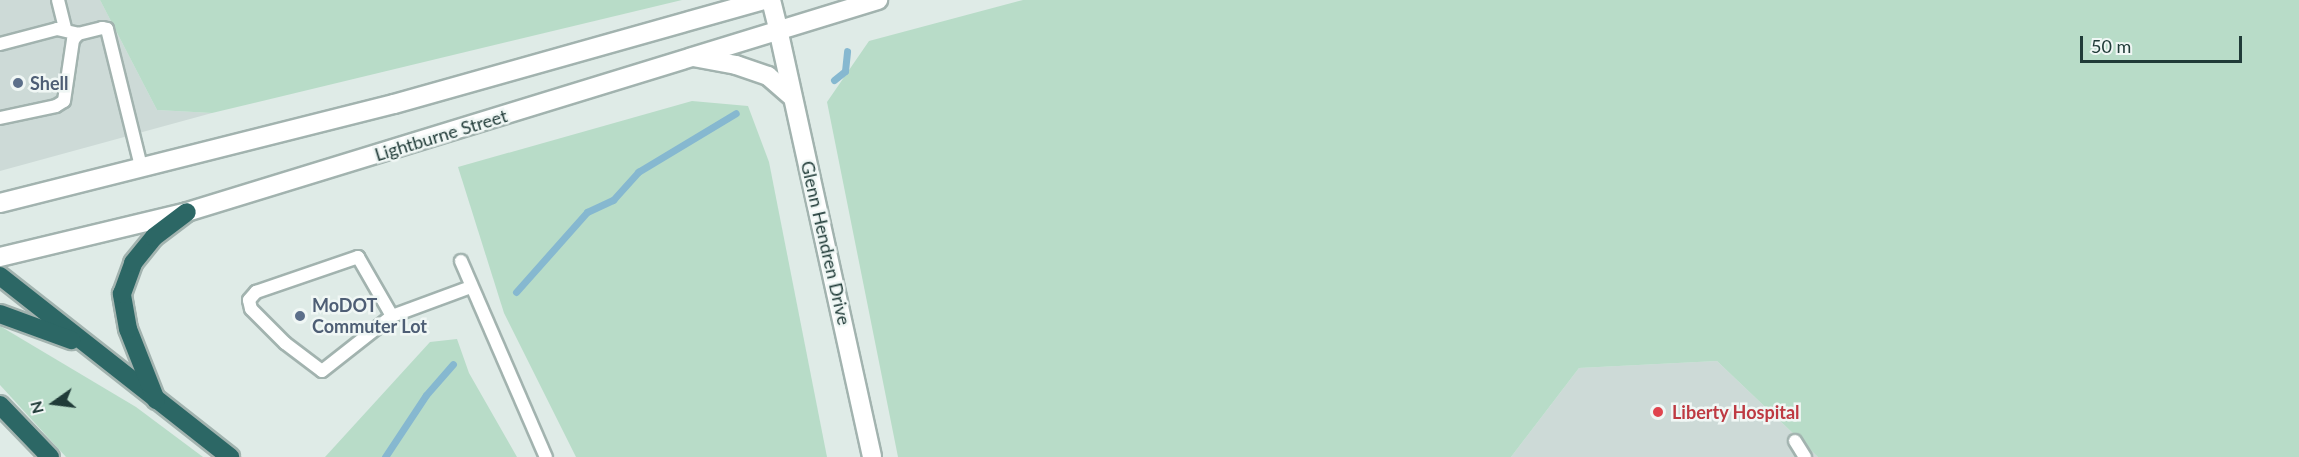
<!DOCTYPE html>
<style>
body{margin:0}
#map{position:relative;width:2299px;height:457px;overflow:hidden;background:#dfebe7;font-family:Lato,sans-serif}
div>[style]{position:absolute}
.built>*{inset:0;background:#cddad7}
.green>*{inset:0;background:#b8dcc8}
.stream>*{height:7px;margin:-3.5px;padding:0 3.5px;transform-origin:3.5px;border-radius:3.5px;background:#86b8d0}
.roads{filter:drop-shadow(2px 0 #a2b3af) drop-shadow(-2px 0 #a2b3af) drop-shadow(0 2px #a2b3af) drop-shadow(0 -2px #a2b3af)}
.service>*{height:12px;margin:-6px;padding:0 6px;transform-origin:6px;border-radius:6px;background:#fff}
.minor>*{height:18px;margin:-9px;padding:0 9px;transform-origin:9px;border-radius:9px;background:#fff}
.tertiary>*{height:18px;margin:-9px;padding:0 9px;transform-origin:9px;border-radius:9px;background:#fff}
.secondary>*{height:18px;margin:-9px;padding:0 9px;transform-origin:9px;border-radius:9px;background:#fff}
.motorway>*{height:18px;margin:-9px;padding:0 9px;transform-origin:9px;border-radius:9px;background:#2c6765}
.dots>*{width:16px;height:16px;translate:-50% -50%;box-sizing:border-box;border:3px solid #f0f7f5;border-radius:50%}
span{translate:-50% -50%;white-space:nowrap;text-align:center;line-height:1.15;-webkit-text-stroke:5px #f0f7f5;paint-order:stroke}
.service-label{font-size:18px;color:#4e5e75;font-weight:700}
.left{translate:0 -50%;text-align:left}
.street-label{font-size:18px;color:#203b38}
.health-label{font-size:18px;color:#be3a42;font-weight:700}
.north{position:absolute;left:24px;top:373px;width:60px;height:60px;-webkit-text-stroke:4px #f0f7f5;paint-order:stroke;rotate:256deg;font-size:16px;font-weight:700;line-height:24px;text-align:center;color:#203b38}
.north::after{content:'';display:block;margin:auto;width:21px;height:27px;background:#203b38;clip-path:polygon(50% 0,100% 100%,50% 72%,0 100%)}
.scale{position:absolute;left:2080px;top:36px;width:162px;height:27px;box-sizing:border-box;border:3px solid #203b38;border-top:0;padding-left:8px;font-size:18px;line-height:21px;white-space:nowrap;color:#203b38;-webkit-text-stroke:4px #f0f7f5;paint-order:stroke}
</style>
<div id="map">
<div class="built">
<div style="clip-path:polygon(0 0,100px 0,157px 110px,212px 113px,0 171px)"></div>
<div style="clip-path:polygon(1717px 361px,1818px 457px,1511px 457px,1579px 368px)"></div>
</div>
<div class="green">
<div style="clip-path:polygon(100px 0,682px 0,212px 113px,157px 110px)"></div>
<div style="clip-path:polygon(1023px 0,2299px 0,2299px 457px,1818px 457px,1717px 361px,1579px 368px,1511px 457px,898px 457px,827px 102px,869px 41px)"></div>
<div style="clip-path:polygon(692px 101px,748px 106px,769px 162px,827px 457px,576px 457px,504px 313px,458px 167px)"></div>
<div style="clip-path:polygon(0 326px,136px 407px,203px 457px,66px 457px,0 385px)"></div>
<div style="clip-path:polygon(457px 339px,469px 373px,517px 457px,325px 457px,430px 342px)"></div>
</div>
<div class="stream">
<div style="left:834px;top:80px;width:14px;rotate:-39deg"></div>
<div style="left:845px;top:71px;width:20px;rotate:-84deg"></div>
<div style="left:516px;top:292px;width:107px;rotate:-48.4deg"></div>
<div style="left:587px;top:212px;width:29px;rotate:-25deg"></div>
<div style="left:613px;top:200px;width:38px;rotate:-48deg"></div>
<div style="left:638px;top:172px;width:114px;rotate:-31deg"></div>
<div style="left:385px;top:457px;width:74px;rotate:-56.5deg"></div>
<div style="left:426px;top:395px;width:41px;rotate:-48.9deg"></div>
</div>
<div class="roads">
<div class="service">
<div style="left:58px;top:0;width:30px;rotate:76deg"></div>
<div style="left:0;top:44px;width:59px;rotate:-14.7deg"></div>
<div style="left:57px;top:29px;width:22px;rotate:13deg"></div>
<div style="left:0;top:118px;width:57px;rotate:-12.1deg"></div>
<div style="left:56px;top:106px;width:9px;rotate:-32deg"></div>
<div style="left:64px;top:101px;width:62px;rotate:-81.6deg"></div>
<div style="left:73px;top:40px;width:8px;rotate:-50deg"></div>
<div style="left:78px;top:34px;width:25px;rotate:-14deg"></div>
<div style="left:102px;top:28px;width:5px;rotate:11deg"></div>
<div style="left:107px;top:29px;width:141px;rotate:76.1deg"></div>
<div style="left:358px;top:257px;width:68px;rotate:60deg"></div>
<div style="left:392px;top:316px;width:89px;rotate:141.8deg"></div>
<div style="left:322px;top:371px;width:46px;rotate:-142.9deg"></div>
<div style="left:285px;top:343px;width:48px;rotate:-135deg"></div>
<div style="left:251px;top:309px;width:9px;rotate:-103deg"></div>
<div style="left:249px;top:300px;width:11px;rotate:-49deg"></div>
<div style="left:256px;top:292px;width:108px;rotate:-18.9deg"></div>
<div style="left:461px;top:261px;width:214px;rotate:66.6deg"></div>
<div style="left:392px;top:316px;width:84px;rotate:-20.2deg"></div>
<div style="left:1795px;top:441px;width:19px;rotate:58deg"></div>
</div>
<div class="minor">
<div style="left:771px;top:0;width:30px;rotate:76deg"></div>
</div>
<div class="tertiary">
<div style="left:778px;top:29px;width:438px;rotate:77.6deg"></div>
</div>
<div class="secondary">
<div style="left:693px;top:57px;width:44px;rotate:10.5deg"></div>
<div style="left:736px;top:65px;width:34px;rotate:19deg"></div>
<div style="left:768px;top:76px;width:32px;rotate:41deg"></div>
<div style="left:0;top:203px;width:406px;rotate:-14.1deg"></div>
<div style="left:394px;top:104px;width:383px;rotate:-15.7deg"></div>
<div style="left:0;top:257px;width:192px;rotate:-13.5deg"></div>
<div style="left:187px;top:212px;width:723px;rotate:-17.06deg"></div>
</div>
<div class="motorway">
<div style="left:0;top:276px;width:293px;rotate:38.2deg"></div>
<div style="left:0;top:314px;width:76px;rotate:20.1deg"></div>
<div style="left:156px;top:400px;width:76px;rotate:-111.5deg"></div>
<div style="left:128px;top:329px;width:36px;rotate:-100deg"></div>
<div style="left:122px;top:294px;width:33px;rotate:-70deg"></div>
<div style="left:133px;top:263px;width:33px;rotate:-51deg"></div>
<div style="left:154px;top:237px;width:41px;rotate:-37.1deg"></div>
<div style="left:0;top:405px;width:72px;rotate:46.1deg"></div>
</div>
</div>
<div class="dots">
<div style="left:18px;top:83px;background:#5c6f8a"></div>
<div style="left:300px;top:316px;background:#5c6f8a"></div>
<div style="left:1658px;top:412px;background:#e0444e"></div>
</div>
<div class="service-label">
<span class="left" style="left:30px;top:83px">Shell</span>
<span class="left" style="left:312px;top:316px">MoDOT<br>Commuter Lot</span>
</div>
<div class="street-label">
<span style="left:441px;top:135px;rotate:-17deg">Lightburne Street</span>
<span style="left:826px;top:243px;rotate:77deg">Glenn Hendren Drive</span>
</div>
<div class="health-label">
<span class="left" style="left:1672px;top:412px">Liberty Hospital</span>
</div>
<div class="north">N</div>
<div class="scale">50 m</div>
</div>
